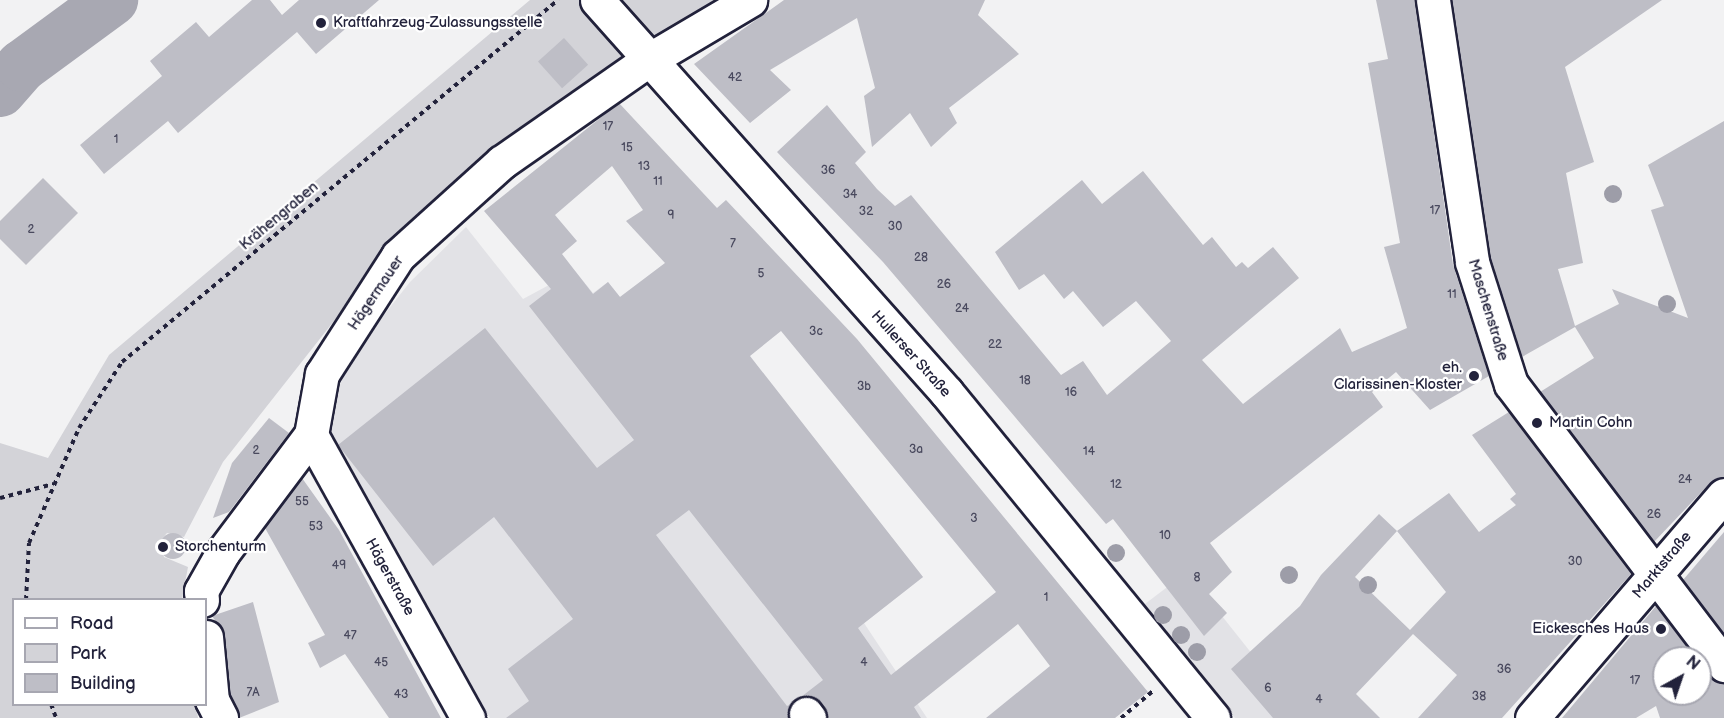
<!DOCTYPE html>
<meta charset="utf-8">
<style>
body{margin:0}
#map{position:relative;width:1724px;height:718px;overflow:hidden;background:#f2f2f3;font-family:"Balsamiq Sans",sans-serif}
div>[style]{position:absolute}
.built>*{inset:0;background:#e2e2e6}
.green>*{inset:0;background:#d3d3d8}
.river>*{height:52px;margin:-26px;padding:0 26px;transform-origin:26px;border-radius:26px;background:#a8a8b2}
.building>*{inset:0;background:#bebec6;transform-origin:0 0}
.round{border-radius:50%}
.path>*{height:4px;margin-top:-2px;transform-origin:0;background:repeating-linear-gradient(90deg,#22223b 0 4.5px,transparent 0 9px)}
.roads{filter:drop-shadow(2px 0 #22223b) drop-shadow(-2px 0 #22223b) drop-shadow(0 2px #22223b) drop-shadow(0 -2px #22223b)}
.minor>*{height:33px;margin:-16.5px;padding:0 16.5px;transform-origin:16.5px;border-radius:16.5px;background:#fff}
.major>*{height:33px;margin:-16.5px;padding:0 16.5px;transform-origin:16.5px;border-radius:16.5px;background:#fff}
.trees>*{width:18px;height:18px;margin:-9px;border-radius:50%;background:#9d9da8}
.dots>*{width:16px;height:16px;translate:-50% -50%;box-sizing:border-box;border:3px solid #fff;border-radius:50%}
span{translate:-50% -50%;white-space:nowrap;text-align:center;line-height:1.15;-webkit-text-stroke:4.5px #fff;paint-order:stroke}
.number-label{font-size:12px;color:#49495e}
.number-label span{-webkit-text-stroke-width:0}
.poi-label{font-size:15px;color:#22223b}
.left{translate:0 -50%;text-align:left}
.right{translate:-100% -50%;text-align:right}
.street-label{font-size:15px;color:#22223b}
.legend{position:absolute;left:12px;top:598px;width:195px;height:108px;box-sizing:border-box;background:#fff;border:2px solid #a7a7b1;margin:0;padding:8px 10px;list-style:none;font-size:18px;color:#22223b}
.legend li{display:flex;align-items:center;gap:12px;height:30px}
.legend b{width:30px;border:2px solid #a7a7b1}
.north{position:absolute;left:1652px;top:646px;width:60px;height:60px;box-sizing:border-box;background:#fff;border:2px solid #a7a7b1;border-radius:50%;rotate:40deg;font-size:16px;font-weight:700;line-height:24px;text-align:center;color:#22223b}
.north::after{content:'';display:block;margin:auto;width:21px;height:27px;background:#22223b;clip-path:polygon(50% 0,100% 100%,50% 72%,0 100%)}
</style>
<div id="map">
<div class="built">
<div style="clip-path:polygon(466px 227px,523px 299px,575px 271px,593px 293px,608px 282px,620px 297px,672px 258px,923px 577px,864px 623px,927px 718px,490px 718px,326px 423px,338px 373px,410px 282px)"></div>
<div style="clip-path:polygon(1187px 572px,1303px 718px,1235px 718px,1141px 607px)"></div>
</div>
<div class="green">
<div style="clip-path:polygon(530px 0,715px 0,567px 100px,400px 237px,223px 462px,184px 537px,167px 533px,160px 541px,164px 557px,188px 567px,182px 599px,14px 600px,14px 704px,196px 705px,198px 718px,0 718px,0 443px,48px 458px,109px 355px)"></div>
</div>
<div class="river">
<div style="left:0;top:91px;width:33px;rotate:-49deg"></div>
<div style="left:22px;top:66px;width:112px;rotate:-36.3deg"></div>
</div>
<div class="building">
<div style="clip-path:polygon(252px 0,270px 0,282px 15px,299px 0,379px 0,316px 54px,297px 32px,178px 133px,168px 121px,104px 174px,80px 145px,162px 76px,150px 61px,196px 22px,209px 37px)"></div>
<div style="clip-path:polygon(784px 0,985px 0,978px 15px,1019px 54px,949px 108px,957px 123px,931px 147px,910px 113px,872px 147px,864px 96px,875px 88px,857px 18px,770px 70px,791px 90px,750px 123px,694px 64px)"></div>
<div style="clip-path:polygon(1376px 0,1415px 0,1453px 265px,1489px 376px,1430px 410px,1396px 372px,1372px 392px,1383px 407px,1210px 543px,1232px 572px,1209px 594px,1227px 613px,1204px 636px,1113px 519px,1106px 524px,883px 262px,777px 152px,827px 105px,866px 152px,855px 163px,877px 189px,895px 206px,911px 195px,1061px 375px,1083px 361px,1107px 395px,1171px 341px,1136px 301px,1103px 327px,1073px 291px,1064px 299px,1044px 274px,1019px 290px,995px 252px,1082px 180px,1102px 204px,1143px 171px,1203px 245px,1212px 237px,1236px 267px,1242px 262px,1248px 268px,1273px 247px,1299px 278px,1202px 360px,1243px 404px,1340px 328px,1352px 352px,1407px 328px,1384px 247px,1400px 243px,1368px 63px,1388px 59px)"></div>
<div style="clip-path:polygon(1452px 0,1662px 0,1565px 67px,1594px 162px,1566px 173px,1583px 263px,1558px 269px,1575px 326px,1619px 304px,1612px 289px,1688px 318px,1651px 210px,1664px 206px,1648px 165px,1724px 121px,1724px 477px,1710px 483px,1654px 542px,1540px 392px,1594px 358px,1575px 327px,1522px 357px,1490px 258px)"></div>
<div style="left:564px;top:38px;width:36px;height:35px;rotate:48deg"></div>
<div style="clip-path:polygon(evenodd,619px 103px,717px 208px,726px 200px,857px 339px,1148px 692px,1115px 718px,986px 718px,1050px 666px,1018px 624px,914px 707px,921px 718px,827px 718px,821px 702px,801px 697px,823px 680px,689px 510px,656px 535px,787px 706px,791px 704px,788px 718px,506px 718px,529px 701px,508px 669px,573px 619px,494px 517px,433px 566px,338px 445px,485px 328px,597px 468px,634px 440px,529px 306px,551px 289px,484px 211px,619px 103px,612px 166px,643px 210px,626px 221px,665px 263px,620px 297px,608px 282px,593px 294px,562px 254px,577px 241px,555px 215px,612px 166px,619px 103px,781px 331px,996px 592px,891px 675px,858px 628px,923px 577px,750px 356px,781px 331px)"></div>
<div style="clip-path:polygon(43px 178px,78px 213px,26px 265px,0 239px,0 221px)"></div>
<div style="clip-path:polygon(evenodd,1509px 412px,1631px 574px,1502px 718px,1418px 718px,1457px 675px,1413px 634px,1356px 694px,1380px 718px,1273px 718px,1231px 669px,1300px 606px,1321px 575px,1379px 514px,1397px 531px,1449px 493px,1479px 532px,1516px 505px,1510px 499px,1516px 494px,1472px 435px,1509px 412px,1397px 531px,1446px 592px,1410px 630px,1355px 577px,1397px 531px)"></div>
<div style="clip-path:polygon(269px 418px,289px 433px,229px 512px,213px 518px,232px 463px)"></div>
<div style="clip-path:polygon(302px 478px,339px 530px,441px 718px,389px 718px,345px 654px,320px 668px,308px 643px,325px 635px,265px 528px)"></div>
<div style="clip-path:polygon(1724px 532px,1724px 634px,1683px 580px)"></div>
<div class="round" style="left:160px;top:533px;width:26px;height:26px"></div>
<div style="clip-path:polygon(253px 602px,279px 702px,239px 718px,230px 693px,225px 635px,212px 616px)"></div>
<div style="clip-path:polygon(1656px 606px,1695px 658px,1664px 658px,1664px 694px,1700px 694px,1700px 664px,1724px 683px,1724px 718px,1660px 718px,1656px 706px,1636px 718px,1562px 718px)"></div>
</div>
<div class="path">
<div style="left:0;top:498px;width:55px;rotate:-14.8deg"></div>
<div style="left:26px;top:600px;width:57px;rotate:-87deg"></div>
<div style="left:29px;top:543px;width:125px;rotate:-66.5deg"></div>
<div style="left:79px;top:428px;width:79px;rotate:-56.9deg"></div>
<div style="left:122px;top:362px;width:567px;rotate:-39.7deg"></div>
<div style="left:51px;top:704px;width:15px;rotate:70deg"></div>
<div style="left:1121px;top:718px;width:42px;rotate:-40.2deg"></div>
</div>
<div class="roads">
<div class="minor">
<div style="left:1433px;top:0;width:265px;rotate:81.5deg"></div>
<div style="left:1472px;top:262px;width:128px;rotate:72.3deg"></div>
<div style="left:1511px;top:384px;width:353px;rotate:52.8deg"></div>
<div style="left:311px;top:435px;width:324px;rotate:61deg"></div>
<div style="left:202px;top:600px;width:9px;rotate:-96deg"></div>
<div style="left:201px;top:591px;width:45px;rotate:-60.6deg"></div>
<div style="left:223px;top:552px;width:146px;rotate:-53.1deg"></div>
<div style="left:311px;top:435px;width:62px;rotate:-79.8deg"></div>
<div style="left:322px;top:374px;width:140px;rotate:-57.2deg"></div>
<div style="left:398px;top:256px;width:140px;rotate:-42.1deg"></div>
<div style="left:502px;top:162px;width:177px;rotate:-34.9deg"></div>
<div style="left:647px;top:61px;width:120px;rotate:-30.6deg"></div>
<div style="left:206px;top:637px;width:63px;rotate:84.6deg"></div>
<div style="left:212px;top:700px;width:20px;rotate:63deg"></div>
<div style="left:806px;top:714px;width:5px;rotate:53deg"></div>
<div style="left:1532px;top:718px;width:294px;rotate:-49.3deg"></div>
</div>
<div class="major">
<div style="left:597px;top:0;width:526px;rotate:48.31deg"></div>
<div style="left:947px;top:393px;width:420px;rotate:50.7deg"></div>
</div>
</div>
<div class="trees">
<div style="left:1613px;top:194px"></div>
<div style="left:1667px;top:304px"></div>
<div style="left:1116px;top:553px"></div>
<div style="left:1289px;top:575px"></div>
<div style="left:1368px;top:585px"></div>
<div style="left:1163px;top:615px"></div>
<div style="left:1181px;top:635px"></div>
<div style="left:1197px;top:652px"></div>
</div>
<div class="dots">
<div style="left:321px;top:23px;background:#22223b"></div>
<div style="left:1474px;top:376px;background:#22223b"></div>
<div style="left:1537px;top:423px;background:#22223b"></div>
<div style="left:163px;top:547px;background:#22223b"></div>
<div style="left:1661px;top:629px;background:#22223b"></div>
</div>
<div class="number-label">
<span style="left:735px;top:78px">42</span>
<span style="left:608px;top:127px">17</span>
<span style="left:116px;top:140px">1</span>
<span style="left:627px;top:148px">15</span>
<span style="left:644px;top:167px">13</span>
<span style="left:828px;top:171px">36</span>
<span style="left:658px;top:182px">11</span>
<span style="left:850px;top:195px">34</span>
<span style="left:1435px;top:211px">17</span>
<span style="left:866px;top:212px">32</span>
<span style="left:671px;top:216px">9</span>
<span style="left:895px;top:227px">30</span>
<span style="left:31px;top:230px">2</span>
<span style="left:733px;top:244px">7</span>
<span style="left:921px;top:258px">28</span>
<span style="left:761px;top:274px">5</span>
<span style="left:944px;top:285px">26</span>
<span style="left:1452px;top:295px">11</span>
<span style="left:962px;top:309px">24</span>
<span style="left:816px;top:332px">3c</span>
<span style="left:995px;top:345px">22</span>
<span style="left:1025px;top:381px">18</span>
<span style="left:864px;top:387px">3b</span>
<span style="left:1071px;top:393px">16</span>
<span style="left:916px;top:450px">3a</span>
<span style="left:256px;top:451px">2</span>
<span style="left:1089px;top:452px">14</span>
<span style="left:1685px;top:480px">24</span>
<span style="left:1116px;top:485px">12</span>
<span style="left:302px;top:502px">55</span>
<span style="left:1654px;top:515px">26</span>
<span style="left:974px;top:519px">3</span>
<span style="left:316px;top:527px">53</span>
<span style="left:1165px;top:536px">10</span>
<span style="left:1575px;top:562px">30</span>
<span style="left:339px;top:566px">49</span>
<span style="left:1197px;top:578px">8</span>
<span style="left:1046px;top:598px">1</span>
<span style="left:350px;top:636px">47</span>
<span style="left:381px;top:663px">45</span>
<span style="left:864px;top:663px">4</span>
<span style="left:1504px;top:670px">36</span>
<span style="left:1635px;top:681px">17</span>
<span style="left:1268px;top:689px">6</span>
<span style="left:253px;top:693px">7A</span>
<span style="left:401px;top:695px">43</span>
<span style="left:1479px;top:697px">38</span>
<span style="left:1319px;top:700px">4</span>
</div>
<div class="poi-label">
<span class="left" style="left:333px;top:23px">Kraftfahrzeug-Zulassungsstelle</span>
<span class="right" style="left:1462px;top:376px">eh.<br>Clarissinen-Kloster</span>
<span class="left" style="left:1549px;top:423px">Martin Cohn</span>
<span class="left" style="left:175px;top:547px">Storchenturm</span>
<span class="right" style="left:1649px;top:629px">Eickesches Haus</span>
</div>
<div class="street-label">
<span style="left:279px;top:216px;rotate:-40deg">Krähengraben</span>
<span style="left:376px;top:293px;rotate:-56deg">Hägermauer</span>
<span style="left:1488px;top:310px;rotate:73deg">Maschenstraße</span>
<span style="left:911px;top:354px;rotate:48deg">Hullerser Straße</span>
<span style="left:1662px;top:565px;rotate:-50deg">Marktstraße</span>
<span style="left:390px;top:577px;rotate:61deg">Hägerstraße</span>
</div>
<ul class="legend">
<li><b style="height:8px;background:#fff"></b>Road</li>
<li><b style="height:16px;background:#d3d3d8"></b>Park</li>
<li><b style="height:16px;background:#bebec6"></b>Building</li>
</ul>
<div class="north">N</div>
</div>
